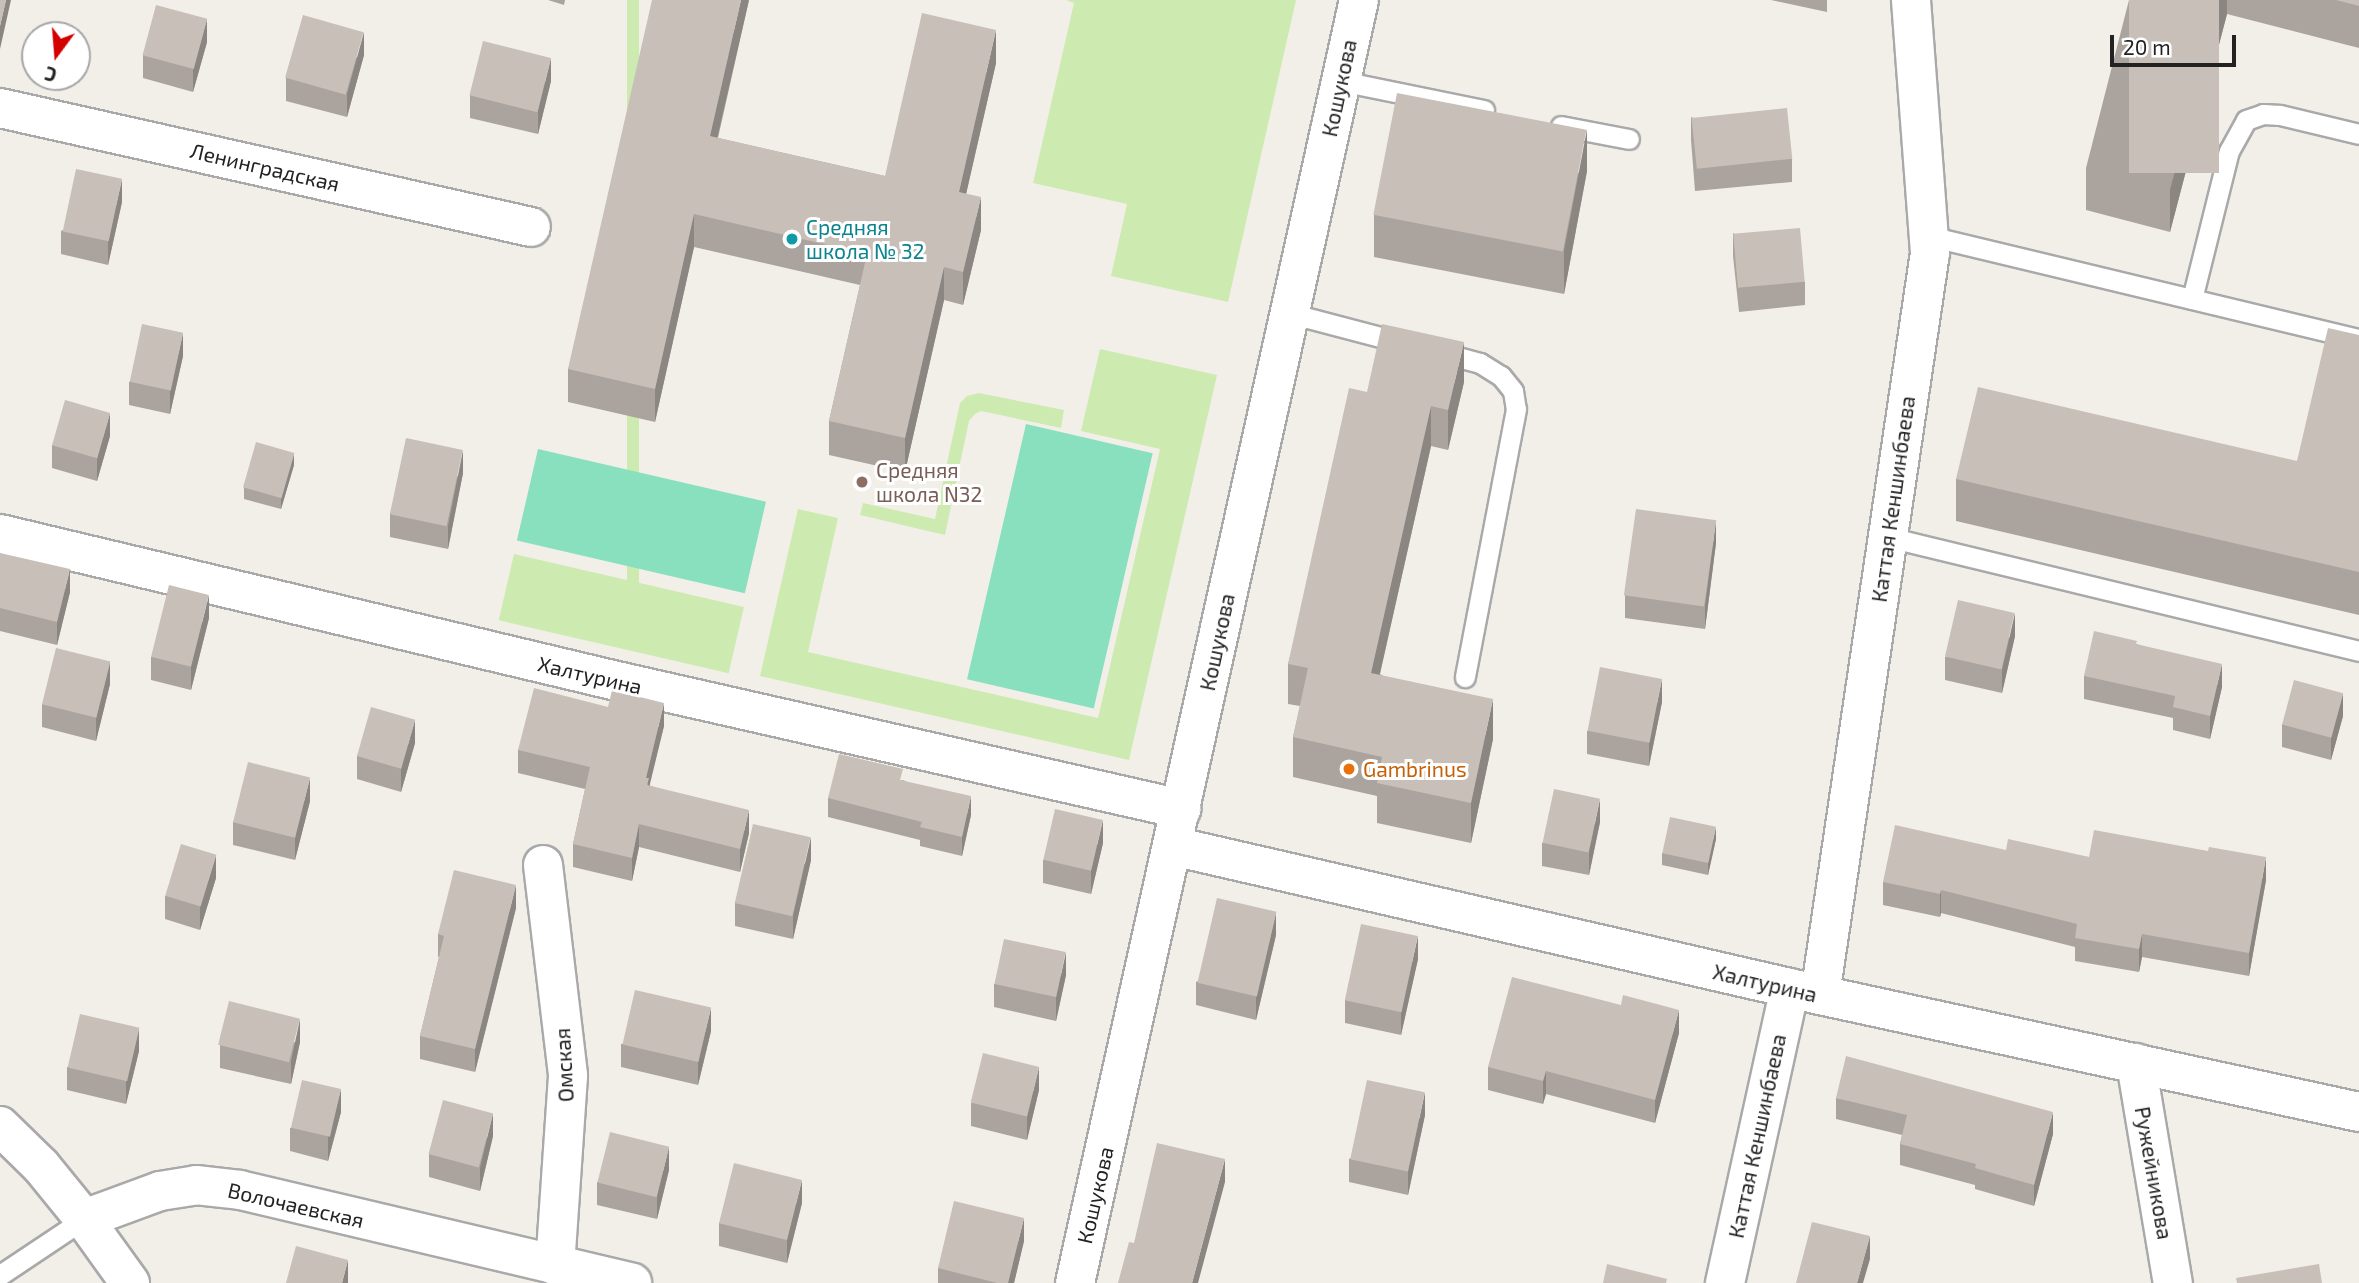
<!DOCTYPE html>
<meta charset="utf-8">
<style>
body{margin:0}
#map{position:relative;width:2359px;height:1283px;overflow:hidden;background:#f2efe9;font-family:"Exo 2",sans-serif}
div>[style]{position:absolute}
.grass>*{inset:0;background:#cdebb0;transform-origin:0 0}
.pitch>*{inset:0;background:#88e0be;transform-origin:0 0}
.roads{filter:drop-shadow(2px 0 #a9a9a9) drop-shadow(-2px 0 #a9a9a9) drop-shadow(0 2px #a9a9a9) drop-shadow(0 -2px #a9a9a9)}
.service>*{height:19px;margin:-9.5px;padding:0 9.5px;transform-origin:9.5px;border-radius:9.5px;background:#fff}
.minor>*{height:38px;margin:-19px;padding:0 19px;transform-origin:19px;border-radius:19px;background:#fff}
.wall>*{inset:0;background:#aba49e}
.shaded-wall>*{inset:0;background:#8b8681}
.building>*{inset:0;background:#c7bfb8;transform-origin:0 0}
.dots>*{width:19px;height:19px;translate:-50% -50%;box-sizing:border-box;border:4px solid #fff;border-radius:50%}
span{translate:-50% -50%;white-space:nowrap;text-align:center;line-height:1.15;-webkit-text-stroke:6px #fff;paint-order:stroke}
.street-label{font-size:21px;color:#222}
.culture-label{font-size:21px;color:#0d838f}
.left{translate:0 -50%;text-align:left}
.education-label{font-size:21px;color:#785e54}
.food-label{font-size:21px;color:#c56008}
.north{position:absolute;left:21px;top:21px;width:70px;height:70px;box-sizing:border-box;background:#fff;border:2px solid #a7a7a7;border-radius:50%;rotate:196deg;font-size:19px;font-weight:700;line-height:28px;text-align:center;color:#222}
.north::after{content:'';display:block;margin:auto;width:24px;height:32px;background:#d40000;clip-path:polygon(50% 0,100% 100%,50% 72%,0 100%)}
.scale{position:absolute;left:2110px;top:35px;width:126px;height:32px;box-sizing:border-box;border:4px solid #222;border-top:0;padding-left:9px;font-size:21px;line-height:24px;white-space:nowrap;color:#222;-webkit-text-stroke:5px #fff;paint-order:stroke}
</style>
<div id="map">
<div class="grass">
<div style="left:627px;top:0;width:12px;height:632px"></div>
<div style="clip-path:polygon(1066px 0,1296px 0,1228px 302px,1111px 276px,1127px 204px,1033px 183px,1074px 3px)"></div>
<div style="clip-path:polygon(1100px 349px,1217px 375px,1129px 760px,760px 676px,798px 509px,838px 518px,808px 652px,1098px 718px,1160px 449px,1081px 431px)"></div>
<div style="clip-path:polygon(979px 393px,1064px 410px,1061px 428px,981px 411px,975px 414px,969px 421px,945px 535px,860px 515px,863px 503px,935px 519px,960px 403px,967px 396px)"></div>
<div style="left:514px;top:554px;width:236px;height:68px;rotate:13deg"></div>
</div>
<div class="pitch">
<div style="left:1026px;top:424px;width:130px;height:262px;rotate:13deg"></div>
<div style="left:538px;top:449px;width:234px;height:94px;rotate:13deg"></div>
</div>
<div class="roads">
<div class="service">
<div style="left:1341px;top:81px;width:146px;rotate:11.5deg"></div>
<div style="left:1561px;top:126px;width:69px;rotate:10.8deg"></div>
<div style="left:1929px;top:236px;width:442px;rotate:13.5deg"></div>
<div style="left:2192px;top:299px;width:153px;rotate:-76deg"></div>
<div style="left:2229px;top:151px;width:35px;rotate:-61deg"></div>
<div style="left:2246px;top:120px;width:18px;rotate:-19deg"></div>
<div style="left:2263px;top:114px;width:17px;rotate:3deg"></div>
<div style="left:2280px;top:115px;width:81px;rotate:13.5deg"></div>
<div style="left:1289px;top:313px;width:118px;rotate:14.7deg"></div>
<div style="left:1439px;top:352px;width:42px;rotate:15deg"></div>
<div style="left:1480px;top:363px;width:25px;rotate:32deg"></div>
<div style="left:1501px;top:376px;width:19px;rotate:51deg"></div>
<div style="left:1513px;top:391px;width:18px;rotate:81deg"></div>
<div style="left:1516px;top:409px;width:273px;rotate:100.8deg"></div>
<div style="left:1888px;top:537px;width:485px;rotate:13.6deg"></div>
<div style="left:0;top:1275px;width:101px;rotate:-33.7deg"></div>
</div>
<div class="minor">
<div style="left:0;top:108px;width:544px;rotate:12.63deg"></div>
<div style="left:0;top:534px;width:625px;rotate:13.41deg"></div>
<div style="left:608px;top:679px;width:588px;rotate:12.78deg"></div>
<div style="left:1173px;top:846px;width:664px;rotate:12.97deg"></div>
<div style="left:1820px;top:995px;width:552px;rotate:12.25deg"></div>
<div style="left:543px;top:865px;width:212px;rotate:83.2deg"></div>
<div style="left:568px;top:1076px;width:190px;rotate:93.9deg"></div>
<div style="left:1820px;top:995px;width:750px;rotate:-81.57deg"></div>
<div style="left:1930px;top:253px;width:254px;rotate:-94.3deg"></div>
<div style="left:2136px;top:1063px;width:223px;rotate:80.5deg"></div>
<div style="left:0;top:1126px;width:57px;rotate:44.3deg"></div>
<div style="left:41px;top:1166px;width:68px;rotate:50.9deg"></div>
<div style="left:84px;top:1219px;width:81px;rotate:-20.2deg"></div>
<div style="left:160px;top:1191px;width:36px;rotate:-9deg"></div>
<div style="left:196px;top:1185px;width:44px;rotate:6.5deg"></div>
<div style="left:240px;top:1190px;width:403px;rotate:13.3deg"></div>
<div style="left:84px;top:1219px;width:79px;rotate:54.3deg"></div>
<div style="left:1075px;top:1283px;width:1314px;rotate:-77.52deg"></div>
<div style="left:1725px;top:1283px;width:302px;rotate:-77.6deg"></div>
</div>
</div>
<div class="wall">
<div style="clip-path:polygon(548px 0,565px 0,564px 5px)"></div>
<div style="clip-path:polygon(749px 0,718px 138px,885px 176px,996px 63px,966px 194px,981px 230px,963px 305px,944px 300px,905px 472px,829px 455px,829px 421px,860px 285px,694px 247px,655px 422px,568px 402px,568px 369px)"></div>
<div style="clip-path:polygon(1771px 0,1827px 0,1827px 12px)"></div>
<div style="clip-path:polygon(2129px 0,2359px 0,2359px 48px,2227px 14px,2170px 232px,2086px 210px,2086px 168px)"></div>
<div style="clip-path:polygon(207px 42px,193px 92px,143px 78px,143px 55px)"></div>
<div style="clip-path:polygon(364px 55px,347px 117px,286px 101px,286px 78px)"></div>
<div style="clip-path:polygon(551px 81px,538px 134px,470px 118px,470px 95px)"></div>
<div style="clip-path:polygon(1691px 117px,1792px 159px,1792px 182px,1695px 191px,1691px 140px)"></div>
<div style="clip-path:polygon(1587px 171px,1564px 294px,1374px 257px,1374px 215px)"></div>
<div style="clip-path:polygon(122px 202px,108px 265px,61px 254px,61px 231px)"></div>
<div style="clip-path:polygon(1733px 233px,1805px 282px,1805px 305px,1739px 312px,1733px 256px)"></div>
<div style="clip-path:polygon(2359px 335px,2359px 615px,1956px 521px,1956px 479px,2297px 461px)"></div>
<div style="clip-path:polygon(183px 356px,170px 414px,129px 405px,129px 382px)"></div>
<div style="clip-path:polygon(1464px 382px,1448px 450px,1431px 446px,1380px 674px,1493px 739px,1471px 843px,1377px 823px,1377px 796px,1293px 777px,1293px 737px,1300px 706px,1288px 704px,1288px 664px,1367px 392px)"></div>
<div style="clip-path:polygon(110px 436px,97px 481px,52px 468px,52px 445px)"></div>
<div style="clip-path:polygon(294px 465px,281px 509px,244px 499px,244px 487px)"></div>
<div style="clip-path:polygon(463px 473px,448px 549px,390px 537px,390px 514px)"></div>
<div style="clip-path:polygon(1716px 543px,1705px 629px,1625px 618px,1625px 595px)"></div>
<div style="clip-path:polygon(0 553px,70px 592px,57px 645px,0 631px)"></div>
<div style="clip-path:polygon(209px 618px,191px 690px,151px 680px,151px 657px)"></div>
<div style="clip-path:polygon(2015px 636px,2002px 693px,1945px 680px,1945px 657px)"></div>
<div style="clip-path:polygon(2137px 644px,2222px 687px,2210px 739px,2173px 730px,2173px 718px,2084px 699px,2084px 676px)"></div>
<div style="clip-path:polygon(110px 684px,96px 741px,42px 727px,42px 704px)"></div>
<div style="clip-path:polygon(1662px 702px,1649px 766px,1587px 754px,1587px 731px)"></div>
<div style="clip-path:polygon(2343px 716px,2331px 760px,2282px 747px,2282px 724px)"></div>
<div style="clip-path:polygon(664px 726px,649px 785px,749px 833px,740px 872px,639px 847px,632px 881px,573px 867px,573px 844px,585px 789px,518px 773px,518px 750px)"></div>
<div style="clip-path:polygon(415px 743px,401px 792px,357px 779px,357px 756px)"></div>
<div style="clip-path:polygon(903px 780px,971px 815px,962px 856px,920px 846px,920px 840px,828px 817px,828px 798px)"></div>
<div style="clip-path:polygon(310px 801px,295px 860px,233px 845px,233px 822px)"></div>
<div style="clip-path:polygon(1600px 822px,1589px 875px,1542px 866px,1542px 843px)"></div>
<div style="clip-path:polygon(1716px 839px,1708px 875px,1662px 865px,1662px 853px)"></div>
<div style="clip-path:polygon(1103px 843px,1091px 894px,1043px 883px,1043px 860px)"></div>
<div style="clip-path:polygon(2006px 850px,2089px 857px,2266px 880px,2249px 976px,2142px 957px,2139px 972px,2075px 961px,2075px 947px,1941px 913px,1940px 917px,1883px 905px,1883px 882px)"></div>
<div style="clip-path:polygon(811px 860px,793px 939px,735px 926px,735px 903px)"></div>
<div style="clip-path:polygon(216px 878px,200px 930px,165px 919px,165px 896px)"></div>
<div style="clip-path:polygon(516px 908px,475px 1072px,420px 1059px,420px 1036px,439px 957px,438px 957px,438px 934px)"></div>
<div style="clip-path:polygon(1276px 935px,1256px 1020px,1196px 1005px,1196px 982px)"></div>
<div style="clip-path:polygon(1418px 959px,1401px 1035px,1345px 1023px,1345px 1000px)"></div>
<div style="clip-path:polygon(1066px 975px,1056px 1021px,994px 1007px,994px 984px)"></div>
<div style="clip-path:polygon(711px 1031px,698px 1085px,621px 1067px,621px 1044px)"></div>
<div style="clip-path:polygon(1679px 1033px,1655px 1123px,1546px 1094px,1543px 1104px,1488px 1090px,1488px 1067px)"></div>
<div style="clip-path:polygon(300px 1042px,291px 1084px,220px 1068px,220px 1045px)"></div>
<div style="clip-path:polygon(139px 1051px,126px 1104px,67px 1090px,67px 1067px)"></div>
<div style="clip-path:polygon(1039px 1090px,1027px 1140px,971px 1126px,971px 1103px)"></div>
<div style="clip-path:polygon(1836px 1098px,2053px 1134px,2034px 1206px,1975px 1189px,1975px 1185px,1900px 1165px,1900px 1144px,1902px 1135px,1836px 1119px)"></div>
<div style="clip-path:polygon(341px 1112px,328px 1161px,290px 1151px,290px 1128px)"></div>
<div style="clip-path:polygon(1425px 1115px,1408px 1195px,1349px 1182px,1349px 1159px)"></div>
<div style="clip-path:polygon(493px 1136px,480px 1191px,429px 1177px,429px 1154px)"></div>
<div style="clip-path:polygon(669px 1170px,657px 1219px,597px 1205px,597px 1182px)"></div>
<div style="clip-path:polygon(802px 1203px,787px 1263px,719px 1246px,719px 1223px)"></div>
<div style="clip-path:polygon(1024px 1241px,1014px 1283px,938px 1283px,938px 1268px)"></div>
</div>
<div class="shaded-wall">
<div style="clip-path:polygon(6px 0,11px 0,0 49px,0 26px)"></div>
<div style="clip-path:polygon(741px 0,749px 0,710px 169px,710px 136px)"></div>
<div style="clip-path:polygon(2219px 0,2227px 0,2227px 14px,2170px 232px,2170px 190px)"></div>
<div style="clip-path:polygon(207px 19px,207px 42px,193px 92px,193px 69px)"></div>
<div style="clip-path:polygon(996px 30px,996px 63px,959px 225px,959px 192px)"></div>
<div style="clip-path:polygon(364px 32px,364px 55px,347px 117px,347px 94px)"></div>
<div style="clip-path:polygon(551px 58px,551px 81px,538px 134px,538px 111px)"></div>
<div style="clip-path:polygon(1587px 129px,1587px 171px,1564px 294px,1564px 251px)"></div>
<div style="clip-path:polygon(122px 179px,122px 202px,108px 265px,108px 242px)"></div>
<div style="clip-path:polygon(981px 197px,981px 230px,963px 305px,963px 272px)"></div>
<div style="clip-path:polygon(694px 214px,694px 247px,655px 422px,655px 389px)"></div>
<div style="clip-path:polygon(944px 267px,944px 300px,905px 472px,905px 438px)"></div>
<div style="clip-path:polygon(183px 333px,183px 356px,170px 414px,170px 391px)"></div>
<div style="clip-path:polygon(1464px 342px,1464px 382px,1448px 450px,1448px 410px)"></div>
<div style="clip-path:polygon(1431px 406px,1431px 446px,1371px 713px,1371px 673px)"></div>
<div style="clip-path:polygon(110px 413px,110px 436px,97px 481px,97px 458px)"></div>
<div style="clip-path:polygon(463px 450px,463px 473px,448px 549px,448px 526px)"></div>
<div style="clip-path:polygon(294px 453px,294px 465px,281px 509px,281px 497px)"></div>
<div style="clip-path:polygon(1716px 520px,1716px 543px,1705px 629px,1705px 606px)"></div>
<div style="clip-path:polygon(70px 569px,70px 592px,57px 645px,57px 622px)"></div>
<div style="clip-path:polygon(209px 595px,209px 618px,191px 690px,191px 667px)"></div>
<div style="clip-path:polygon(2015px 613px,2015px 636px,2002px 693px,2002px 670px)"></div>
<div style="clip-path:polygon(110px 661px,110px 684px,96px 741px,96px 718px)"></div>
<div style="clip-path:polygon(2222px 664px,2222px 687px,2210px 739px,2210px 716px)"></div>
<div style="clip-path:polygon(1662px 679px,1662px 702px,1649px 766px,1649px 743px)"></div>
<div style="clip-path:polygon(2343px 693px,2343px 716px,2331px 760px,2331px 737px)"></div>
<div style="clip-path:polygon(1493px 699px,1493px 739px,1471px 843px,1471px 803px)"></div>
<div style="clip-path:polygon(664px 703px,664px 726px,649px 788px,646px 778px)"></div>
<div style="clip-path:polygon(415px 720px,415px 743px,401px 792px,401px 769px)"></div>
<div style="clip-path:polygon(310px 778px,310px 801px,295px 860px,295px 837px)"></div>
<div style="clip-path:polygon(971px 796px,971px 815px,962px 856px,962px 837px)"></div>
<div style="clip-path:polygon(1600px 799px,1600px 822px,1589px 875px,1589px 852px)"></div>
<div style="clip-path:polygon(749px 810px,749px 833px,740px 872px,740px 849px)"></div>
<div style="clip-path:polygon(1103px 820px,1103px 843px,1091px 894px,1091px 871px)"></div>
<div style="clip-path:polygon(639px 824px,639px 847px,632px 881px,632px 858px)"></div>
<div style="clip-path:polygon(1716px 827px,1716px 839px,1708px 875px,1708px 863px)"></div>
<div style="clip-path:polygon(811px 837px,811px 860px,793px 939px,793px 916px)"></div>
<div style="clip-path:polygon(216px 855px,216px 878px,200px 930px,200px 907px)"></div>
<div style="clip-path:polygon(2266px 857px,2266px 880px,2249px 976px,2249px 953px)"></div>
<div style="clip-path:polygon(516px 885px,516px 908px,475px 1072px,475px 1049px)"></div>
<div style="clip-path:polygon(1941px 890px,1941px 913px,1940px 917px,1940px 894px)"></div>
<div style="clip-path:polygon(1276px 912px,1276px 935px,1256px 1020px,1256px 997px)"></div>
<div style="clip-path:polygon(2142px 934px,2142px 957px,2139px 972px,2139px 949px)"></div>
<div style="clip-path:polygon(1418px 936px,1418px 959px,1401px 1035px,1401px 1012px)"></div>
<div style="clip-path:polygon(1066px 952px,1066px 975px,1056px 1021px,1056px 998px)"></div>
<div style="clip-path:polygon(711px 1008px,711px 1031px,698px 1085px,698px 1062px)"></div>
<div style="clip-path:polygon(1679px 1010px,1679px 1033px,1655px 1123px,1655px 1100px)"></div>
<div style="clip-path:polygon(300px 1019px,300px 1042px,291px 1084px,291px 1061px)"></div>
<div style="clip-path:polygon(139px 1028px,139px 1051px,126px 1104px,126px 1081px)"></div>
<div style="clip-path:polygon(1039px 1067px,1039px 1090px,1027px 1140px,1027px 1117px)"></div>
<div style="clip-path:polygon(1546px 1071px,1546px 1094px,1543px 1104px,1543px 1081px)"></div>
<div style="clip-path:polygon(341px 1089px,341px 1112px,328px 1161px,328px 1138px)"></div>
<div style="clip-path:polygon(1425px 1092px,1425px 1115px,1408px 1195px,1408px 1172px)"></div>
<div style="clip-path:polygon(2053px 1112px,2053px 1134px,2034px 1206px,2034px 1185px)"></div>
<div style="clip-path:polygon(493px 1113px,493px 1136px,480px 1191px,480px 1168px)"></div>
<div style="clip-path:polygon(669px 1147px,669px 1170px,657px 1219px,657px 1196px)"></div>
<div style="clip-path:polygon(1225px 1159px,1225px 1182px,1198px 1283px,1192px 1283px)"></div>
<div style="clip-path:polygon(802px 1180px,802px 1203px,787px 1263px,787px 1240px)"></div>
<div style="clip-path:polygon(1024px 1218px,1024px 1241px,1014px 1283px,1008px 1283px)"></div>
<div style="clip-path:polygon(1870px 1236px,1870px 1259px,1863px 1283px,1857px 1283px)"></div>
<div style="clip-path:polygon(348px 1260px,348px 1283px,342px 1283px)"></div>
</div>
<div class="building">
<div style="clip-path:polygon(0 0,6px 0,0 26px)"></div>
<div style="clip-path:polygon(652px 0,741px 0,710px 136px,885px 176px,922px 13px,996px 30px,959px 192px,981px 197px,963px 272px,944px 267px,905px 438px,829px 421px,867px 254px,694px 214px,655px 389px,568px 369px)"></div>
<div style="left:2129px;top:0;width:90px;height:173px"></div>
<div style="clip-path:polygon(2336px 0,2359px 0,2359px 6px)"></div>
<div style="left:156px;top:5px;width:53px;height:52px;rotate:15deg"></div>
<div style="left:303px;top:15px;width:63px;height:65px;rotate:16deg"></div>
<div style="left:483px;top:41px;width:70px;height:56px;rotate:14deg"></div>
<div style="left:1397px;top:93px;width:193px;height:124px;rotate:11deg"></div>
<div style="left:1787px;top:108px;width:51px;height:96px;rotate:84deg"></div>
<div style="left:76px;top:169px;width:47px;height:64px;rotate:12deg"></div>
<div style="left:1800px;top:228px;width:54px;height:67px;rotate:85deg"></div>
<div style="left:142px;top:324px;width:42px;height:59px;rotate:12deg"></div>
<div style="clip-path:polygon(1382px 324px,1464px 342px,1448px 410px,1431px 406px,1371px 673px,1493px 699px,1471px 803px,1377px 783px,1382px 757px,1293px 737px,1308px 668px,1288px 664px,1349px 388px,1367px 392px)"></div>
<div style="clip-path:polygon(2328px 328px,2359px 335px,2359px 572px,1956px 479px,1978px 387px,2297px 461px)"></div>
<div style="left:65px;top:400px;width:47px;height:47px;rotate:16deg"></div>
<div style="left:406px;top:438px;width:58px;height:78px;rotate:12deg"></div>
<div style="left:256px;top:442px;width:40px;height:47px;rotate:16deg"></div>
<div style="left:1636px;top:509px;width:81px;height:87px;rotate:8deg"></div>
<div style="clip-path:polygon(0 553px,70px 569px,57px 622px,0 608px)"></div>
<div style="left:169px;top:585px;width:41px;height:74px;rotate:14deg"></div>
<div style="left:1958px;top:600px;width:58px;height:58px;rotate:13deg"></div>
<div style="clip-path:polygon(2094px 631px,2137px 641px,2136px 644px,2222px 664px,2210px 716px,2173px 707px,2175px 696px,2084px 676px)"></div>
<div style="left:56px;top:648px;width:56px;height:58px;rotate:14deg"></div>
<div style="left:1600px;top:667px;width:63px;height:65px;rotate:11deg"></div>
<div style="left:2294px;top:680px;width:51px;height:46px;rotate:15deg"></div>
<div style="clip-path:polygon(534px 688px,608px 707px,612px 690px,664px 703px,646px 778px,649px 778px,647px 785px,749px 810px,740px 849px,639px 824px,632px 858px,573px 844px,590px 767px,518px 750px)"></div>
<div style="left:371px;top:707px;width:46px;height:51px;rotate:16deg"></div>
<div style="clip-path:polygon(839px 754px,903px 769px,900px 780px,971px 796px,962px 837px,920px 827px,922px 822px,828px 798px)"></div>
<div style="left:248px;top:762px;width:64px;height:62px;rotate:14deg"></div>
<div style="left:1554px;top:789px;width:47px;height:55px;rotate:12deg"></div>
<div style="left:1055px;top:809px;width:49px;height:52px;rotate:13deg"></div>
<div style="left:1670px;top:817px;width:47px;height:37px;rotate:12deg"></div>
<div style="left:753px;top:824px;width:59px;height:81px;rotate:13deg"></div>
<div style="clip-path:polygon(1895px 825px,2006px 850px,2008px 839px,2089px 857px,2094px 830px,2208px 851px,2209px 847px,2266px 857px,2249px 953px,2142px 934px,2139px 949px,2075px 938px,2077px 924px,1941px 890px,1940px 894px,1883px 882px)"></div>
<div style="left:181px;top:844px;width:37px;height:54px;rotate:17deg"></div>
<div style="clip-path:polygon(454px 870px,516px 885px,475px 1049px,420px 1036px,444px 936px,438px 934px)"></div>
<div style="left:1217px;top:898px;width:61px;height:87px;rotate:13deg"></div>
<div style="left:1361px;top:924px;width:58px;height:78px;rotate:12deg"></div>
<div style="left:1004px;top:939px;width:63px;height:46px;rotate:12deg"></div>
<div style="clip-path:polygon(1512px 977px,1621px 1005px,1623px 995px,1679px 1010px,1655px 1100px,1546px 1071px,1543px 1081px,1488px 1067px)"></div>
<div style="left:635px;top:990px;width:78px;height:56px;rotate:13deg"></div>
<div style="left:229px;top:1001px;width:73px;height:45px;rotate:14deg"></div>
<div style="left:80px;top:1014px;width:61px;height:55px;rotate:13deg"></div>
<div style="left:983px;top:1053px;width:58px;height:51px;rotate:14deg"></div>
<div style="clip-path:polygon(1846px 1056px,2053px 1112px,2034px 1185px,1975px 1168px,1976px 1164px,1900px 1144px,1907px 1115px,1836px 1098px)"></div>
<div style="left:302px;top:1080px;width:40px;height:49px;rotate:13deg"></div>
<div style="left:1367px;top:1080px;width:59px;height:81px;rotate:12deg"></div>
<div style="left:443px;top:1100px;width:52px;height:56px;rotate:15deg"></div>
<div style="left:610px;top:1132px;width:61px;height:52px;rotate:14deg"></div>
<div style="clip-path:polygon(1157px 1143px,1225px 1159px,1192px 1283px,1118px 1283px,1129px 1242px,1134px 1243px)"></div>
<div style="left:734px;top:1163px;width:70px;height:62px;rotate:14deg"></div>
<div style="clip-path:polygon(954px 1201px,1024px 1218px,1008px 1283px,997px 1283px,938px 1268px)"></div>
<div style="clip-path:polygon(1812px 1222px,1870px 1236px,1857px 1283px,1796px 1283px)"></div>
<div style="clip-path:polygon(296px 1246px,348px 1260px,342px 1283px,286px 1283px)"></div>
<div style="clip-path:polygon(1607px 1264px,1667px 1279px,1666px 1283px,1603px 1283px)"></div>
<div style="clip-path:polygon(2319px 1264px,2322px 1283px,2237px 1283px,2236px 1278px)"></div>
</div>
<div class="dots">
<div style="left:792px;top:239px;background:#0f9aa8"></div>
<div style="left:862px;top:482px;background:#8d6e63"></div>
<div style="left:1349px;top:769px;background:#e8710a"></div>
</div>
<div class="street-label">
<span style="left:1339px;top:88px;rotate:-78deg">Кошукова</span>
<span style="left:265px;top:167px;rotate:13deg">Ленинградская</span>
<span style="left:1893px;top:499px;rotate:-82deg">Каттая Кеншинбаева</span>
<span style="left:1217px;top:642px;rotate:-78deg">Кошукова</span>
<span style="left:590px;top:675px;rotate:13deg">Халтурина</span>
<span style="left:1765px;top:983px;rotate:13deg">Халтурина</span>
<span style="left:564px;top:1065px;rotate:-93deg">Омская</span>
<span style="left:1757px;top:1136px;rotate:-78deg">Каттая Кеншинбаева</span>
<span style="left:2154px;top:1173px;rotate:80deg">Ружейникова</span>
<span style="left:1095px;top:1195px;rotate:-77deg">Кошукова</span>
<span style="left:296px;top:1205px;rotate:13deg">Волочаевская</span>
</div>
<div class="culture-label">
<span class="left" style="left:806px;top:239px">Средняя<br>школа № 32</span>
</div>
<div class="education-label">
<span class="left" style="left:876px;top:482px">Средняя<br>школа N32</span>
</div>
<div class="food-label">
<span class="left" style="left:1363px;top:769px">Gambrinus</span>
</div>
<div class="north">С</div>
<div class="scale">20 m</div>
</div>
